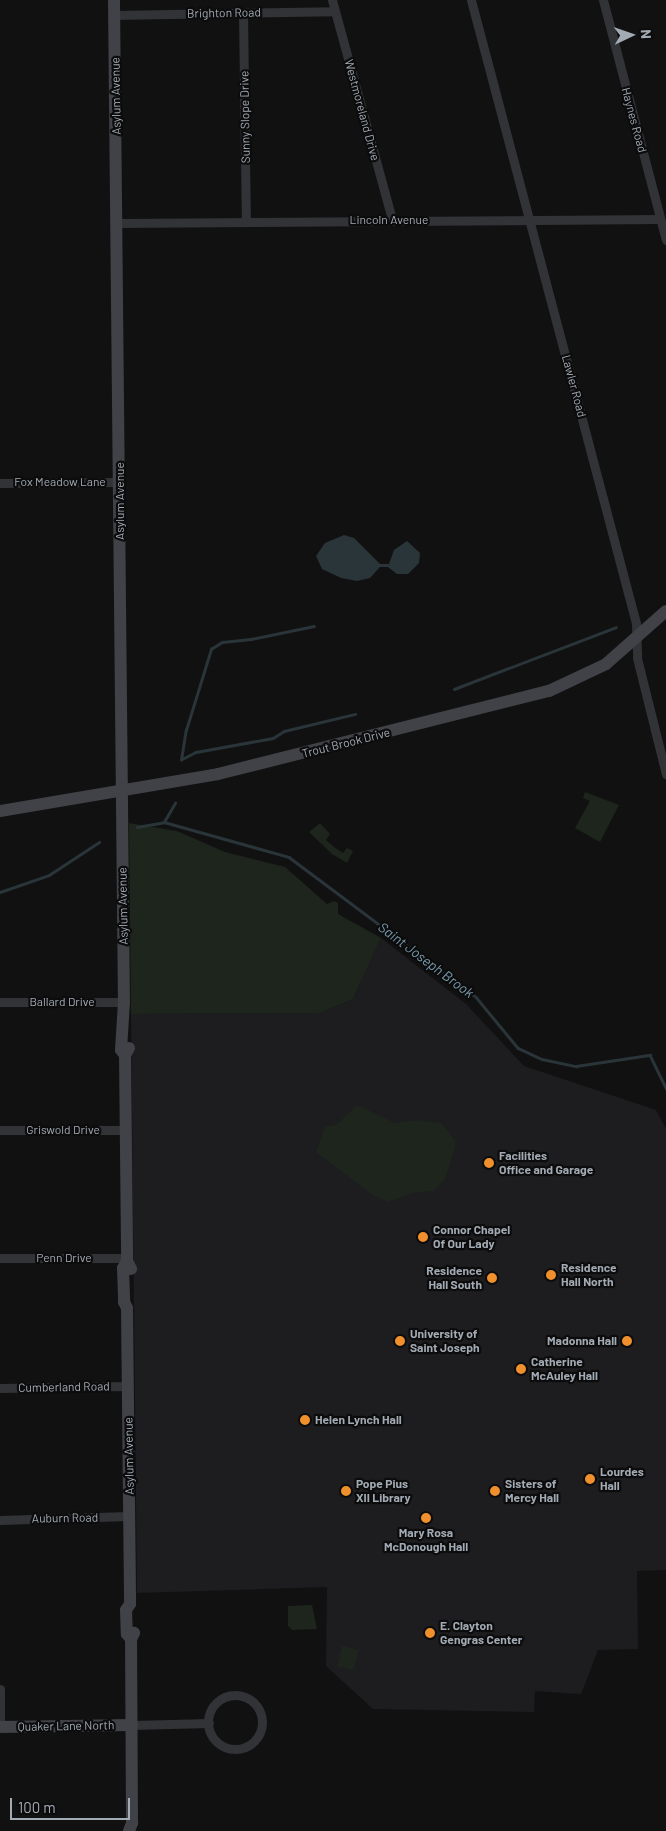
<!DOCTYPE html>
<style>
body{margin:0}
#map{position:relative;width:666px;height:1831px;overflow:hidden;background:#111112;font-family:Barlow,sans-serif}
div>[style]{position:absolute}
.built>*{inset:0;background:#1d1d1f}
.green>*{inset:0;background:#1d251d;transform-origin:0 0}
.water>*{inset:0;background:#2a353a}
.stream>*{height:2.5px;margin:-1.25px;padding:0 1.25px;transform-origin:1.25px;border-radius:1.25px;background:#2a353a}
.street>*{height:9px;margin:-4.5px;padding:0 4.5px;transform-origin:4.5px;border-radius:4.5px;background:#323337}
.street>.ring{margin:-4.5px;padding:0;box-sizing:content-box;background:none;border:9px solid #323337;border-radius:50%}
.secondary>*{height:12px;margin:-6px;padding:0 6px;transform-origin:6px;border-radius:6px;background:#404247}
.dots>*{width:14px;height:14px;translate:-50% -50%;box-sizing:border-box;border:2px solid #0c0c0d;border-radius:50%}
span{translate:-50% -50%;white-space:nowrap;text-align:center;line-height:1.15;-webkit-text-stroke:4.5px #0c0c0d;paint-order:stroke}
.street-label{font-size:12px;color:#a2aab3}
.poi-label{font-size:12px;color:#a2aab3;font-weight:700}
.left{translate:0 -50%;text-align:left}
.right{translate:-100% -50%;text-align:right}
.water-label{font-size:14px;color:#799dae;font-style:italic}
.north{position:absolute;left:606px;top:10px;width:50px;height:50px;-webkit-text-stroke:4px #0c0c0d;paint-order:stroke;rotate:87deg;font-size:14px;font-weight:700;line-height:20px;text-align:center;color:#a2aab3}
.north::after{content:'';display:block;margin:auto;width:18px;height:22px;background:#a2aab3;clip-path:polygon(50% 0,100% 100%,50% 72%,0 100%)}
.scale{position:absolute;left:10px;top:1798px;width:120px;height:22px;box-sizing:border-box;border:2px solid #a2aab3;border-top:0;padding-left:6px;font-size:15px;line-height:18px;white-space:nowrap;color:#a2aab3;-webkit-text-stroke:4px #0c0c0d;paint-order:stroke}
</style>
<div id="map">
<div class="built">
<div style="clip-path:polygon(381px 938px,466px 1004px,524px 1066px,656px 1110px,666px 1129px,666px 1570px,637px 1571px,638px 1649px,598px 1650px,581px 1694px,535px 1691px,534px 1712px,373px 1709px,326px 1666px,327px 1587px,137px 1593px,131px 1014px,320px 1013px,353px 999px)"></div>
</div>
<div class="green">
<div style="clip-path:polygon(585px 792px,619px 805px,600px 842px,575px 828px,590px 801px,583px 798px)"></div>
<div style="clip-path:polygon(129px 823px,177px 831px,225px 852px,285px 867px,327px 904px,334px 901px,338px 903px,338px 914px,381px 938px,353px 999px,320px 1013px,131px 1014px)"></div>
<div style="clip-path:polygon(320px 823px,330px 834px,326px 840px,334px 847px,343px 853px,347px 848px,353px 851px,347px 863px,332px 854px,309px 832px)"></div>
<div style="clip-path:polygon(357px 1105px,395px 1123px,416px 1120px,441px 1123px,455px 1140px,455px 1148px,445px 1179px,434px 1191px,412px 1193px,388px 1202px,371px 1194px,316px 1152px,325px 1127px,336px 1125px)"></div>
<div style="clip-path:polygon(312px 1605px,317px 1629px,292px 1630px,288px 1626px,288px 1606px)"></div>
<div style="left:342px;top:1646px;width:17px;height:21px;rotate:13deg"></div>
</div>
<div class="water">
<div style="clip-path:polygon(344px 535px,354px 538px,380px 564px,389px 564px,394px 550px,407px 541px,420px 553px,419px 563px,408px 574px,397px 574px,388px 567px,380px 567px,370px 578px,357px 581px,341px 578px,322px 569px,316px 556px,325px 543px)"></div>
</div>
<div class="stream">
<div style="left:454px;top:689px;width:173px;rotate:-20.9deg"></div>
<div style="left:182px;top:759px;width:16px;rotate:-27deg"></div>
<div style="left:196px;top:752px;width:78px;rotate:-10.3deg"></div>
<div style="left:273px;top:738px;width:13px;rotate:-32deg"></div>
<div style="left:284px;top:731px;width:73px;rotate:-13.5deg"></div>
<div style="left:181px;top:760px;width:30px;rotate:-81deg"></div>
<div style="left:186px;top:730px;width:85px;rotate:-72.8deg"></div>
<div style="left:211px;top:649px;width:13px;rotate:-32deg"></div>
<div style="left:222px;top:642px;width:29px;rotate:-6deg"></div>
<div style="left:251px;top:639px;width:64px;rotate:-11.7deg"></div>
<div style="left:164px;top:822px;width:22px;rotate:-60deg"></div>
<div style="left:137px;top:827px;width:27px;rotate:-10deg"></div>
<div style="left:164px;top:822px;width:130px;rotate:15.6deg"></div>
<div style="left:289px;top:857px;width:234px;rotate:36.8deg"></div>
<div style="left:476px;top:997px;width:66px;rotate:50.5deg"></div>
<div style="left:518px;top:1048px;width:26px;rotate:25deg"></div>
<div style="left:542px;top:1059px;width:35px;rotate:12deg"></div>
<div style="left:576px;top:1066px;width:75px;rotate:-8.5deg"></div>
<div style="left:650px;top:1055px;width:37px;rotate:64deg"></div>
<div style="left:0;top:892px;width:52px;rotate:-19.1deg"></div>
<div style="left:49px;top:875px;width:60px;rotate:-33.4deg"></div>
</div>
<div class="street">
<div style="left:332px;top:0;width:228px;rotate:74.7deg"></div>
<div style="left:471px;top:0;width:644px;rotate:75.17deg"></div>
<div style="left:636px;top:623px;width:35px;rotate:88deg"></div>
<div style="left:637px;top:658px;width:120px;rotate:76deg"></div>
<div style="left:603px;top:0;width:248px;rotate:75.3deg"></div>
<div style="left:243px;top:13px;width:208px;rotate:89.2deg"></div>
<div style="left:114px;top:15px;width:220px;rotate:-1deg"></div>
<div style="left:118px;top:223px;width:542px;rotate:-0.42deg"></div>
<div style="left:0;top:483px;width:120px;rotate:-0.5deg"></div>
<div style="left:0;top:1002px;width:124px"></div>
<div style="left:0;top:1130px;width:126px"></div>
<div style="left:0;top:1258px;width:127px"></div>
<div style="left:0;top:1388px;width:128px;rotate:-0.9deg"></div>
<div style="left:0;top:1520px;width:129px;rotate:-1.8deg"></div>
<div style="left:0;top:1689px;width:38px;rotate:90deg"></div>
<div class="ring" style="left:208px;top:1695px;width:45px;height:45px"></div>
<div style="left:132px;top:1725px;width:77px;rotate:-1.5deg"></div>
</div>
<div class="secondary">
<div style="left:114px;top:0;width:1002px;rotate:89.43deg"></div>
<div style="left:124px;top:1002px;width:48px;rotate:93.6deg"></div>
<div style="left:121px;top:1050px;width:6px;rotate:51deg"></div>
<div style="left:0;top:811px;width:221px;rotate:-9.6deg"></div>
<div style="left:218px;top:774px;width:341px;rotate:-14.1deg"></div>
<div style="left:549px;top:691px;width:63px;rotate:-25.3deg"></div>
<div style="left:606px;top:664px;width:80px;rotate:-41.5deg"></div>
<div style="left:129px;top:1048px;width:8px;rotate:120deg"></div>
<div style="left:125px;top:1055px;width:206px;rotate:89.4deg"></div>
<div style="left:127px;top:1261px;width:9px;rotate:63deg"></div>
<div style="left:127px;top:1261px;width:8px;rotate:120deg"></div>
<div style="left:123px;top:1268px;width:34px;rotate:88deg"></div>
<div style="left:124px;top:1302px;width:7px;rotate:63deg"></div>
<div style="left:127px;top:1308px;width:296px;rotate:89.4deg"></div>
<div style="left:130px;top:1604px;width:7px;rotate:124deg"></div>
<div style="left:126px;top:1610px;width:24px;rotate:88deg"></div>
<div style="left:127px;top:1634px;width:6px;rotate:51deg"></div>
<div style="left:0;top:1727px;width:132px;rotate:-0.9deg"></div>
<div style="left:129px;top:1831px;width:9px;rotate:-69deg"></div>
<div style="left:132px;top:1823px;width:184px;rotate:-90.3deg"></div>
<div style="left:131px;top:1639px;width:7px;rotate:-63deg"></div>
</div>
<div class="dots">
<div style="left:489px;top:1163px;background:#ef902c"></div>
<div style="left:423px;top:1237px;background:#ef902c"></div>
<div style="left:551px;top:1275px;background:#ef902c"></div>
<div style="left:492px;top:1278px;background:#ef902c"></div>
<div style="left:400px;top:1341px;background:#ef902c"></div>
<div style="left:627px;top:1341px;background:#ef902c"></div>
<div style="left:521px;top:1369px;background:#ef902c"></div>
<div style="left:305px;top:1420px;background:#ef902c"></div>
<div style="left:590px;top:1479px;background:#ef902c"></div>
<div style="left:346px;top:1491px;background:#ef902c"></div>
<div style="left:495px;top:1491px;background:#ef902c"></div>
<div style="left:426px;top:1518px;background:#ef902c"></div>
<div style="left:430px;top:1633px;background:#ef902c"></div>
</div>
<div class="street-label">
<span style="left:224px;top:13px;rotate:-1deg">Brighton Road</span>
<span style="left:116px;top:96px;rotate:-91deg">Asylum Avenue</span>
<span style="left:362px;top:110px;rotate:75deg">Westmoreland Drive</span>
<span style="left:245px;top:117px;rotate:-91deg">Sunny Slope Drive</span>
<span style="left:634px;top:120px;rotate:75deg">Haynes Road</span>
<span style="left:389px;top:220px">Lincoln Avenue</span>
<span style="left:574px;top:386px;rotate:75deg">Lawler Road</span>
<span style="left:60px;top:482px">Fox Meadow Lane</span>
<span style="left:120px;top:501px;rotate:-90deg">Asylum Avenue</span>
<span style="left:346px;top:743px;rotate:-14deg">Trout Brook Drive</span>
<span style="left:123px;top:906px;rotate:-91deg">Asylum Avenue</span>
<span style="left:62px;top:1002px">Ballard Drive</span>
<span style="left:63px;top:1130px">Griswold Drive</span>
<span style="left:64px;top:1258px">Penn Drive</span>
<span style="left:64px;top:1387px;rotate:-1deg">Cumberland Road</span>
<span style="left:129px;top:1456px;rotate:-91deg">Asylum Avenue</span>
<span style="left:65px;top:1518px;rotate:-1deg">Auburn Road</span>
<span style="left:66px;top:1726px;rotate:-1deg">Quaker Lane North</span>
</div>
<div class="poi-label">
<span class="left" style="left:499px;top:1163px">Facilities<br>Office and Garage</span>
<span class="left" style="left:433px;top:1237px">Connor Chapel<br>Of Our Lady</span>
<span class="left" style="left:561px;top:1275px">Residence<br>Hall North</span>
<span class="right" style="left:482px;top:1278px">Residence<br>Hall South</span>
<span class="left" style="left:410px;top:1341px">University of<br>Saint Joseph</span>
<span class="right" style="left:617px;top:1341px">Madonna Hall</span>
<span class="left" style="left:531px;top:1369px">Catherine<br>McAuley Hall</span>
<span class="left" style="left:315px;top:1420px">Helen Lynch Hall</span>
<span class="left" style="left:600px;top:1479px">Lourdes<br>Hall</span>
<span class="left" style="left:356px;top:1491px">Pope Pius<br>XII Library</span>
<span class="left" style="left:505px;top:1491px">Sisters of<br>Mercy Hall</span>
<span style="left:426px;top:1540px">Mary Rosa<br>McDonough Hall</span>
<span class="left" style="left:440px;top:1633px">E. Clayton<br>Gengras Center</span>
</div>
<div class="water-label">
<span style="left:426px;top:960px;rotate:37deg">Saint Joseph Brook</span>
</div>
<div class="north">N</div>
<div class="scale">100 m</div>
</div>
